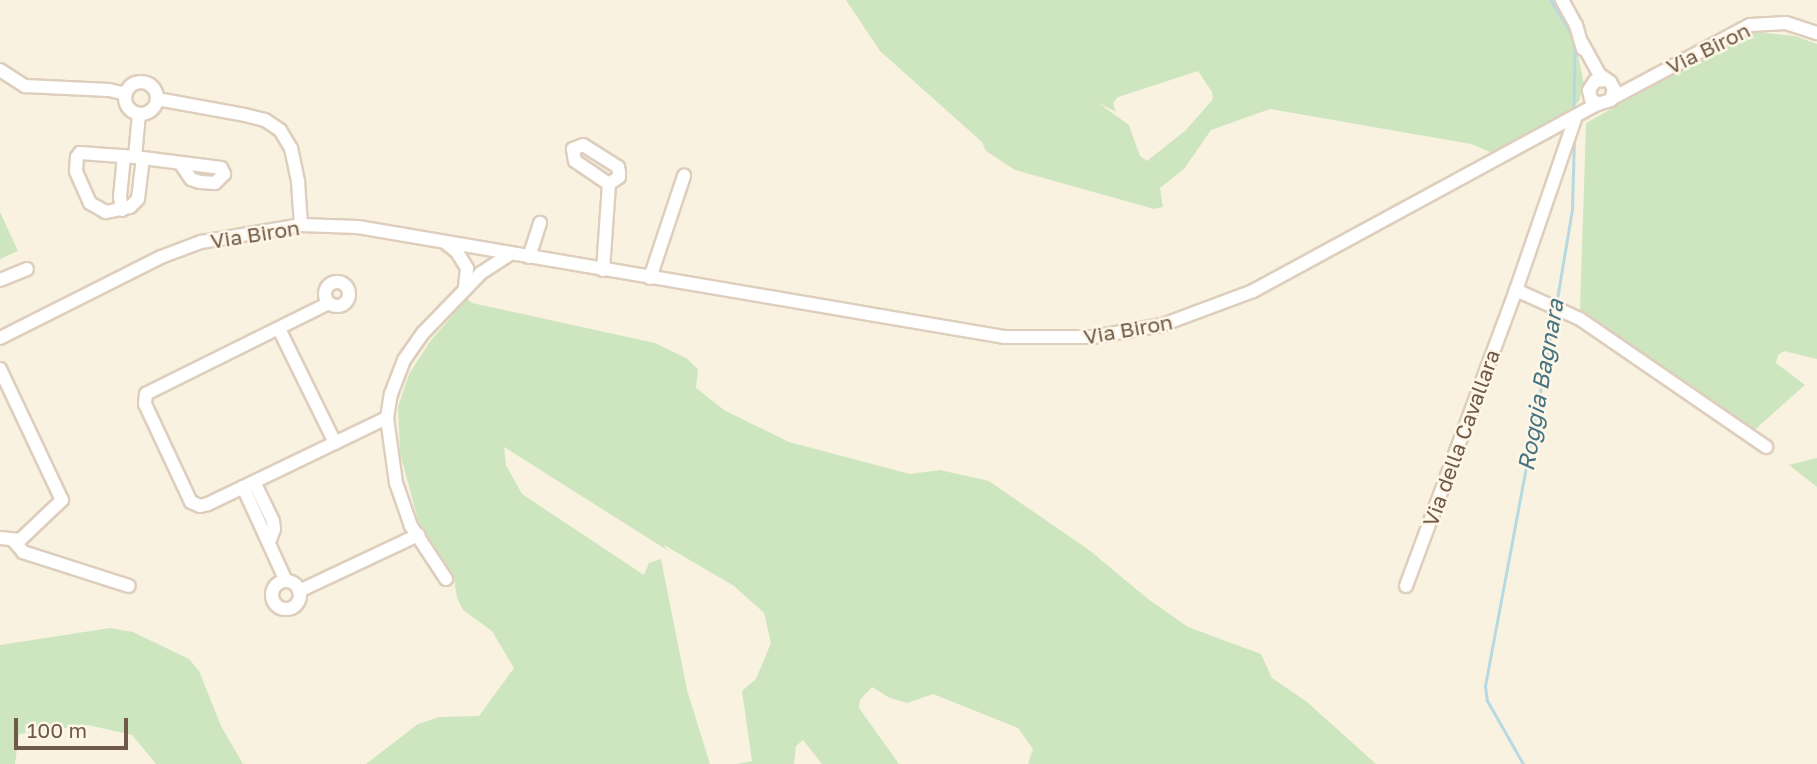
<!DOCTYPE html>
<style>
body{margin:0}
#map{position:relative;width:1817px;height:764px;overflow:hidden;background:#faf2e0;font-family:"Golos Text",sans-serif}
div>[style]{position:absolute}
.green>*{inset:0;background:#cde6c0}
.stream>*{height:2.5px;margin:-1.25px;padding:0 1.25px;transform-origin:1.25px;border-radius:1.25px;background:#b7d9e2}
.roads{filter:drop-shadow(2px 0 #decebd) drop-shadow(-2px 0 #decebd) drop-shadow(0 2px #decebd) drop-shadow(0 -2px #decebd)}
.minor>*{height:12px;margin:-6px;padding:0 6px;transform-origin:6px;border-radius:6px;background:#fff}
.minor>.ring{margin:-6px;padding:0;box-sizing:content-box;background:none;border:12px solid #fff;border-radius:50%}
span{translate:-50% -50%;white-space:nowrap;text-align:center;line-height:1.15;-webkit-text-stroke:5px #fef6e6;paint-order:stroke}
.street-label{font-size:21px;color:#6f5949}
.water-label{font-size:23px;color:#457482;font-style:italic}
.scale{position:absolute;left:14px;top:718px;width:114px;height:32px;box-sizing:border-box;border:4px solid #6f5949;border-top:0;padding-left:9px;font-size:21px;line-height:24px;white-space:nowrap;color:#6f5949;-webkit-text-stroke:5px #fef6e6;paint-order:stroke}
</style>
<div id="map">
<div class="green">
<div style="clip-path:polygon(evenodd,846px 0,1556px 0,1573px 32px,1584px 84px,1579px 101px,1568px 112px,1495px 154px,1471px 144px,1270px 109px,1211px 130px,1184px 169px,1160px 188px,1163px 207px,1154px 209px,1015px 170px,986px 151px,982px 142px,880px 51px,846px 0,1198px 71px,1212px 92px,1213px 99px,1186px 130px,1147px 161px,1140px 156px,1129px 125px,1097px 102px,1116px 112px,1113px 103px,1118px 97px,1198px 71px)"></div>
<div style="clip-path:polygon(1756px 32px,1795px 36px,1817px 44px,1817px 359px,1784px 351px,1778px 355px,1776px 363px,1805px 385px,1752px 432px,1584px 317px,1580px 309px,1586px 123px,1742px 36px)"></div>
<div style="clip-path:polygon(0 212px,18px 251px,0 259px)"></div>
<div style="clip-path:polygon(467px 299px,472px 303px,655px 343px,686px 358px,698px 369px,696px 388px,724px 410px,789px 442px,910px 474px,940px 470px,989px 481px,1089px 550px,1148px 599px,1188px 627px,1261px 654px,1272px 678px,1307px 702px,1376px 764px,1028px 764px,1033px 749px,1018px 728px,933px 694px,907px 703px,890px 698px,872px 687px,860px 700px,859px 708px,899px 764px,822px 764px,803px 740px,796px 746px,794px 764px,737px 764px,752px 761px,742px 691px,756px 679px,771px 643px,764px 613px,734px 586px,664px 545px,667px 550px,504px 447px,506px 465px,522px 494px,644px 575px,649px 563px,661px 559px,687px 690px,710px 764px,366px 764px,418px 724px,440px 717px,479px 716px,514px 668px,492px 631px,463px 610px,457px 598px,454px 579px,418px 520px,400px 453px,398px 407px,409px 374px,431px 340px)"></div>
<div style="clip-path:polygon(1817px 458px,1817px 487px,1789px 465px)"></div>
<div style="clip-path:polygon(110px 628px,133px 632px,189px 659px,199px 671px,221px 726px,243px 764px,156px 764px,132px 735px,88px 725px,19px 734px,15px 764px,0 764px,0 645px)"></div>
</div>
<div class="stream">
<div style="left:1551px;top:0;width:47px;rotate:59deg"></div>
<div style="left:1575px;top:40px;width:70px;rotate:90.8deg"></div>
<div style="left:1556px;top:305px;width:97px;rotate:-80.5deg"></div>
<div style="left:1572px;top:209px;width:71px;rotate:-88.4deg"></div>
<div style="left:1523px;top:764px;width:73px;rotate:-119.7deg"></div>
<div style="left:1487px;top:701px;width:15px;rotate:-98deg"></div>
<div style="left:1485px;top:686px;width:380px;rotate:-79.4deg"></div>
</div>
<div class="roads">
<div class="minor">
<div style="left:1562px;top:0;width:29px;rotate:61deg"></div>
<div style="left:1576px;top:25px;width:25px;rotate:74deg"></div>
<div style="left:1582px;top:43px;width:35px;rotate:61deg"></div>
<div style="left:1599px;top:74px;width:14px;rotate:36deg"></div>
<div style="left:1610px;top:82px;width:8px;rotate:60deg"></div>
<div style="left:1614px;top:89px;width:11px;rotate:105deg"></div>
<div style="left:1611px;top:100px;width:14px;rotate:163deg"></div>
<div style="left:1598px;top:104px;width:9px;rotate:-144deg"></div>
<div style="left:1591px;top:99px;width:9px;rotate:-103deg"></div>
<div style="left:1589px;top:90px;width:11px;rotate:-56deg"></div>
<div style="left:1595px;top:81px;width:10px;rotate:-6deg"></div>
<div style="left:0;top:70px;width:30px;rotate:33deg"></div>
<div style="left:25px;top:86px;width:84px;rotate:2.7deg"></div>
<div style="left:109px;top:90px;width:17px;rotate:13deg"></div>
<div class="ring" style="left:125px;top:82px;width:20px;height:20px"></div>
<div style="left:1613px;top:98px;width:155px;rotate:-28.1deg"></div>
<div style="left:1750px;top:25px;width:36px;rotate:-3deg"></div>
<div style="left:1786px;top:23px;width:33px;rotate:18deg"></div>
<div style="left:157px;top:99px;width:89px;rotate:10.3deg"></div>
<div style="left:245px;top:115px;width:21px;rotate:14deg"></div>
<div style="left:265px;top:120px;width:18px;rotate:34deg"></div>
<div style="left:280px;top:130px;width:21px;rotate:59deg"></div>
<div style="left:291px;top:148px;width:35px;rotate:78deg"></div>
<div style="left:298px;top:182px;width:43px;rotate:86deg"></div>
<div style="left:135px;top:157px;width:43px;rotate:-84.7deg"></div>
<div style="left:143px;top:158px;width:41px;rotate:97deg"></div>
<div style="left:138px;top:199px;width:11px;rotate:135deg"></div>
<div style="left:130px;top:207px;width:25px;rotate:168deg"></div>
<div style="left:106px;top:212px;width:18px;rotate:-151deg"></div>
<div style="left:90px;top:203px;width:35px;rotate:-114deg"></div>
<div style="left:76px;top:171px;width:14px;rotate:-86deg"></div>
<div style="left:77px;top:157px;width:5px;rotate:-53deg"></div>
<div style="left:80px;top:153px;width:55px;rotate:4.2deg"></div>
<div style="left:135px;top:157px;width:87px;rotate:7.3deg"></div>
<div style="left:221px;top:168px;width:7px;rotate:63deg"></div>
<div style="left:224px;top:174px;width:13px;rotate:135deg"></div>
<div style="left:215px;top:183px;width:15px;rotate:-176deg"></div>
<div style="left:200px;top:182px;width:9px;rotate:-162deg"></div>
<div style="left:191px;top:179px;width:18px;rotate:-124deg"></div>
<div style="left:122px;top:210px;width:13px;rotate:-99deg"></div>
<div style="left:120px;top:197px;width:41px;rotate:-84.4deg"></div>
<div style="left:446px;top:243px;width:14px;rotate:39deg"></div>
<div style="left:457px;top:252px;width:19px;rotate:58deg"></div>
<div style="left:467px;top:268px;width:19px;rotate:96deg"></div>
<div style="left:529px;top:257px;width:36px;rotate:-72deg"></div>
<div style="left:603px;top:270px;width:86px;rotate:-86deg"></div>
<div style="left:609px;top:184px;width:12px;rotate:-35deg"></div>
<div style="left:619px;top:177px;width:5px;rotate:-90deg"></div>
<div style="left:619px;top:172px;width:5px;rotate:-101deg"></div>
<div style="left:618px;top:167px;width:41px;rotate:-147.8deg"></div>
<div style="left:583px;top:145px;width:11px;rotate:158deg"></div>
<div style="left:573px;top:149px;width:12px;rotate:81deg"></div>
<div style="left:575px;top:161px;width:41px;rotate:34.1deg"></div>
<div style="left:650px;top:278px;width:108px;rotate:-71.6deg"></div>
<div style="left:0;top:280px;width:29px;rotate:-22deg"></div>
<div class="ring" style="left:325px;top:282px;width:12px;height:12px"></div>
<div style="left:1516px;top:290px;width:70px;rotate:24.4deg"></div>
<div style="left:1580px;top:319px;width:226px;rotate:34.5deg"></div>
<div style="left:329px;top:303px;width:204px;rotate:153.6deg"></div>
<div style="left:146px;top:394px;width:10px;rotate:96deg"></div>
<div style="left:145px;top:404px;width:108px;rotate:64.9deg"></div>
<div style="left:191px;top:502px;width:10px;rotate:24deg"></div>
<div style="left:200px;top:506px;width:8px;rotate:-14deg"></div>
<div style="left:208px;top:504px;width:199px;rotate:-25.7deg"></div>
<div style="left:279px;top:329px;width:127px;rotate:63.8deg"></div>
<div style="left:0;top:338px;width:180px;rotate:-26.7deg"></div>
<div style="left:161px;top:257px;width:43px;rotate:-20.6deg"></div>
<div style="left:201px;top:242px;width:101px;rotate:-9.6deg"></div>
<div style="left:301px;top:225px;width:57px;rotate:2deg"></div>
<div style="left:358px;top:227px;width:655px;rotate:9.66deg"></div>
<div style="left:1004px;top:337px;width:89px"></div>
<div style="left:1093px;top:337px;width:70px;rotate:-9.9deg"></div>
<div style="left:1162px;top:325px;width:97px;rotate:-20.5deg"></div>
<div style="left:1253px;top:291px;width:392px;rotate:-28.5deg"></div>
<div style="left:0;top:369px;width:145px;rotate:64.7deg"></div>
<div style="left:62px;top:500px;width:58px;rotate:136.4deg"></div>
<div style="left:20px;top:540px;width:20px;rotate:-174deg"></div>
<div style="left:254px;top:482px;width:43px;rotate:64deg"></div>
<div style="left:273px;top:521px;width:8px;rotate:83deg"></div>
<div style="left:274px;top:529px;width:12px;rotate:110deg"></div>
<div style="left:243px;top:487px;width:103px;rotate:65.4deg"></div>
<div style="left:13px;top:540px;width:16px;rotate:50deg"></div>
<div style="left:23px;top:552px;width:111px;rotate:17.8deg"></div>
<div style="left:446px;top:579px;width:64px;rotate:-123.4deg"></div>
<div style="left:411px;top:526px;width:46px;rotate:-109.2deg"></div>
<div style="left:396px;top:483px;width:66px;rotate:-97.9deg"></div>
<div style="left:387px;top:418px;width:24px;rotate:-81deg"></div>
<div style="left:391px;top:394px;width:36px;rotate:-69deg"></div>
<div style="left:404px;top:360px;width:33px;rotate:-55deg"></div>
<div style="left:423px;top:333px;width:83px;rotate:-46deg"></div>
<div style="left:481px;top:273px;width:33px;rotate:-33deg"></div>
<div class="ring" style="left:272px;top:581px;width:16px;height:16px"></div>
<div style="left:1406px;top:586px;width:316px;rotate:-69.6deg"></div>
<div style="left:1516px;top:290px;width:181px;rotate:-71deg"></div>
<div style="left:299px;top:591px;width:132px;rotate:-25.2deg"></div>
</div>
</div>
<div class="street-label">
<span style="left:1708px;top:48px;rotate:-26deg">Via Biron</span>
<span style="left:255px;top:234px;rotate:-9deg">Via Biron</span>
<span style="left:1128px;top:329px;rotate:-10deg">Via Biron</span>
<span style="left:1461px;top:438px;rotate:-70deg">Via della Cavallara</span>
</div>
<div class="water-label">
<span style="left:1540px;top:385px;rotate:-80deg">Roggia Bagnara</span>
</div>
<div class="scale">100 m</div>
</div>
